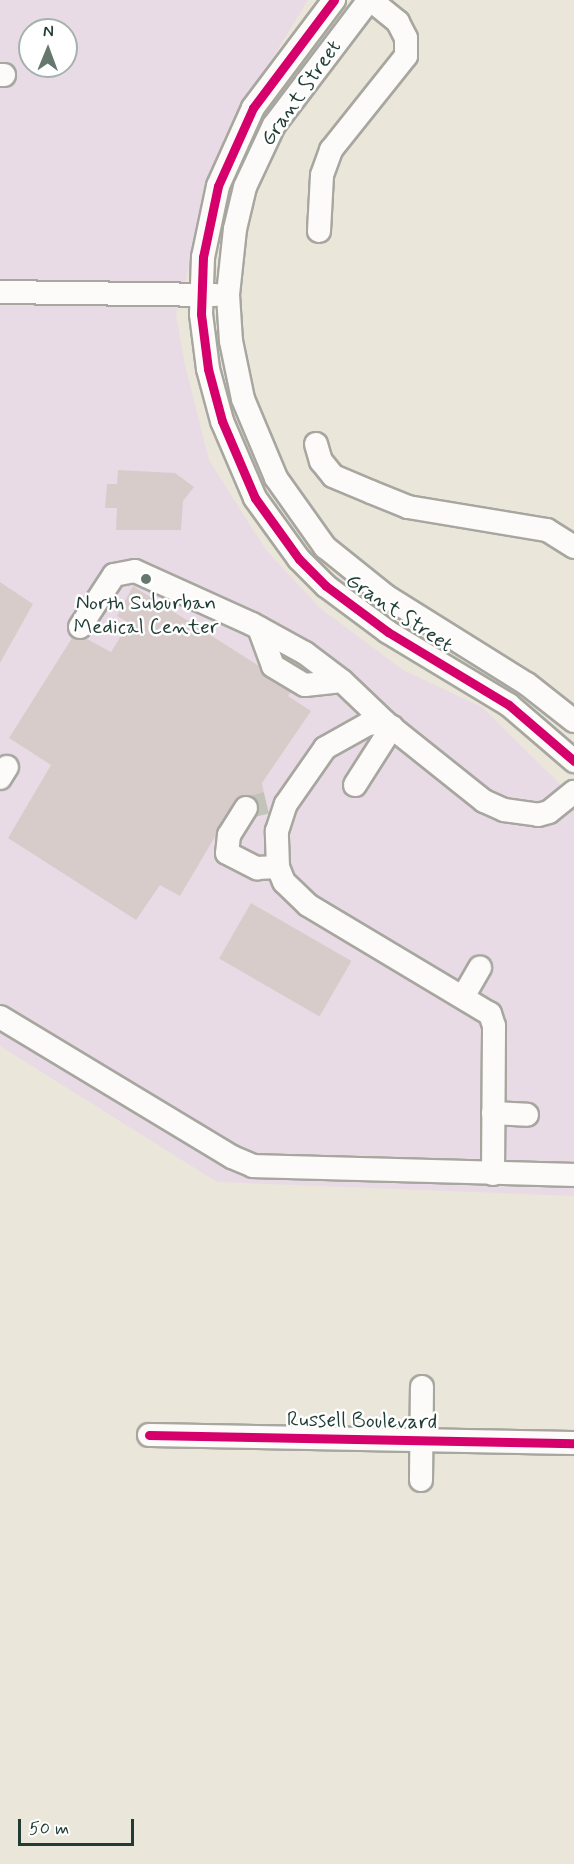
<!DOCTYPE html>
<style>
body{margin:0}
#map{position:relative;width:574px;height:1864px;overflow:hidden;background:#ebe6da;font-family:Mynerve,sans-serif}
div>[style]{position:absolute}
.built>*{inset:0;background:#e9dbe5}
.building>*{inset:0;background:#d8ccca;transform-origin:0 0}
.minor-tunnel>*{height:22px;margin-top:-11px;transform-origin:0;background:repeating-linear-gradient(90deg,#c2c4b9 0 22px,transparent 0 33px)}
.roads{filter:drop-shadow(2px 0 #a7a7a0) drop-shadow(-2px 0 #a7a7a0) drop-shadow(0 2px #a7a7a0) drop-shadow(0 -2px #a7a7a0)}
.minor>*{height:22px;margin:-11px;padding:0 11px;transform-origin:11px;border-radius:11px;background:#fcfbf9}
.cycleway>*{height:9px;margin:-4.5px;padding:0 4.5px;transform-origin:4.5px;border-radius:4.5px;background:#d6006c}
.dots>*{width:16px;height:16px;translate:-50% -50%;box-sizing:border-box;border:3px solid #fff;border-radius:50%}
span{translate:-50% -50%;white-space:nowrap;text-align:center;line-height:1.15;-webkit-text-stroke:5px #fff;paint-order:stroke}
.street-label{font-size:21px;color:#1f3d34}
.poi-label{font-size:21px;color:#1f3d34}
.north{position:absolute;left:18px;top:18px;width:60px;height:60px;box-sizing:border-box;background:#fff;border:2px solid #a5b1ae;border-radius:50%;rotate:1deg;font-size:16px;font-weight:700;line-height:24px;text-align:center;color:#1f3d34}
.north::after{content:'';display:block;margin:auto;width:21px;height:27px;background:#66786e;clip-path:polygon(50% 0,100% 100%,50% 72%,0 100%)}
.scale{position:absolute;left:18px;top:1819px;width:116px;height:27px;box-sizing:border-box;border:3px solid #1f3d34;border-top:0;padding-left:8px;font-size:18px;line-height:21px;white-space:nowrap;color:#1f3d34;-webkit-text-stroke:4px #fff;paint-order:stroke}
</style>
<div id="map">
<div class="built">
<div style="clip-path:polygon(evenodd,0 0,308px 0,224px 137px,176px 315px,185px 365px,209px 460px,266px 550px,320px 608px,403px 670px,482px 707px,574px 798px,574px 1196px,217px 1182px,0 1046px,0 0,30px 30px,66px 30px,66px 66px,30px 66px,30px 30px)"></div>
</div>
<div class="building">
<div style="clip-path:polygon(118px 470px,175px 473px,194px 487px,183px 501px,181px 530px,116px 530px,117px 508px,105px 508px,107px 484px,117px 484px)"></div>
<div style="clip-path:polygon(0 582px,33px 604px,0 663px)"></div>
<div style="clip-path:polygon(133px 586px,259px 666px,266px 677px,291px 692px,288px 696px,311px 711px,262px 783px,267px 808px,259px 810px,253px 796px,239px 796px,180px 896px,160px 885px,136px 920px,8px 838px,51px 765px,9px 738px,72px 638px,87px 639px,111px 652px,129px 623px,117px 616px)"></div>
<div style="left:251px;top:903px;width:116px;height:64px;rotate:30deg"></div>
</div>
<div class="minor-tunnel">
<div style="left:246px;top:808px;width:21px;rotate:-14deg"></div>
</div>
<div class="roads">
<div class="minor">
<div style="left:334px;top:0;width:135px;rotate:126.9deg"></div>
<div style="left:253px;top:108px;width:85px;rotate:114.2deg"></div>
<div style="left:218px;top:186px;width:73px;rotate:101.9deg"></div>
<div style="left:203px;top:257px;width:57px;rotate:92deg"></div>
<div style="left:201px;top:314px;width:55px;rotate:82.7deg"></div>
<div style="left:208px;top:369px;width:54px;rotate:74.9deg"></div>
<div style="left:222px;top:421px;width:84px;rotate:66.8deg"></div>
<div style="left:255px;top:498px;width:75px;rotate:54.2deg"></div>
<div style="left:299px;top:559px;width:38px;rotate:45deg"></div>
<div style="left:326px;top:586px;width:77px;rotate:36.6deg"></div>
<div style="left:388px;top:632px;width:141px;rotate:31.1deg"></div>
<div style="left:509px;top:705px;width:86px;rotate:40.7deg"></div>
<div style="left:369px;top:0;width:157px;rotate:127.2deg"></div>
<div style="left:274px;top:125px;width:68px;rotate:115.1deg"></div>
<div style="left:245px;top:187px;width:43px;rotate:103.4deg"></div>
<div style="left:235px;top:229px;width:66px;rotate:96.1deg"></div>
<div style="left:228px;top:295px;width:46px;rotate:86.3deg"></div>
<div style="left:231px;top:341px;width:59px;rotate:78.3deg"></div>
<div style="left:243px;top:399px;width:86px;rotate:67.3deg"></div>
<div style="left:276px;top:478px;width:85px;rotate:54.6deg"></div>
<div style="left:325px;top:547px;width:78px;rotate:38.8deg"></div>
<div style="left:386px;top:596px;width:166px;rotate:32deg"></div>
<div style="left:527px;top:684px;width:60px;rotate:38.2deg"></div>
<div style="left:0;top:75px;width:4px"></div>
<div style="left:319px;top:231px;width:56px;rotate:-86.9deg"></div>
<div style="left:322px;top:175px;width:27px;rotate:-70deg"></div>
<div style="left:331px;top:150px;width:120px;rotate:-51.4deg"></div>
<div style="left:406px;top:56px;width:18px;rotate:-90deg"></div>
<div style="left:406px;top:38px;width:18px;rotate:-117deg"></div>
<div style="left:398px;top:22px;width:35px;rotate:-141deg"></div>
<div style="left:0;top:292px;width:215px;rotate:0.8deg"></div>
<div style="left:316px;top:444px;width:18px;rotate:74deg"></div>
<div style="left:321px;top:461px;width:19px;rotate:51deg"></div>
<div style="left:333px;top:476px;width:41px;rotate:22.8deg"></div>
<div style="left:371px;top:492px;width:40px;rotate:22deg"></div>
<div style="left:408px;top:507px;width:141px;rotate:9.4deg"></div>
<div style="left:547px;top:530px;width:32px;rotate:32deg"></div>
<div style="left:80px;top:627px;width:62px;rotate:-56.8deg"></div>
<div style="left:114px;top:575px;width:21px;rotate:-11deg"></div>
<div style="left:135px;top:571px;width:128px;rotate:24.4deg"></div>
<div style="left:252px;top:624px;width:60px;rotate:28.7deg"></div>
<div style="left:305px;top:653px;width:46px;rotate:37.1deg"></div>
<div style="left:342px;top:681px;width:59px;rotate:43.6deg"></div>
<div style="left:259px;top:628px;width:40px;rotate:69.8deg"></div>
<div style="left:273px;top:666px;width:37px;rotate:31deg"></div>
<div style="left:305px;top:685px;width:37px;rotate:-6deg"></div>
<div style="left:0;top:778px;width:13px;rotate:-58deg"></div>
<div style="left:355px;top:785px;width:69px;rotate:-57.5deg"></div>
<div style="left:246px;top:808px;width:32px;rotate:122deg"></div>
<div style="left:229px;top:835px;width:18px;rotate:96deg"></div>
<div style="left:227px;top:853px;width:34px;rotate:27deg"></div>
<div style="left:257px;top:868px;width:21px;rotate:-3deg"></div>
<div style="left:463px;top:997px;width:34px;rotate:-60deg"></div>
<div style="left:0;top:1017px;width:271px;rotate:31.1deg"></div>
<div style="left:232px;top:1157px;width:23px;rotate:23deg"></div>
<div style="left:253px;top:1166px;width:321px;rotate:1.6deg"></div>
<div style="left:493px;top:1113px;width:34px;rotate:3deg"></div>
<div style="left:493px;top:1174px;width:148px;rotate:-89.6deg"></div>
<div style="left:494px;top:1026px;width:13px;rotate:-108deg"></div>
<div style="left:490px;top:1014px;width:212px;rotate:-149.1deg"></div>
<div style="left:308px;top:905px;width:33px;rotate:-136deg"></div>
<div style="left:284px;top:882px;width:16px;rotate:-112deg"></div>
<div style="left:278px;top:867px;width:36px;rotate:-92deg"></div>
<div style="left:277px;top:831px;width:28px;rotate:-72deg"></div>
<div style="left:286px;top:804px;width:68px;rotate:-55.1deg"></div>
<div style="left:325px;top:748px;width:49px;rotate:-29.2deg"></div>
<div style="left:368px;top:724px;width:17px;rotate:-7deg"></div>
<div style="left:385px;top:722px;width:127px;rotate:38.6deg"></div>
<div style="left:484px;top:801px;width:22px;rotate:24deg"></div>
<div style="left:504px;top:810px;width:34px;rotate:8deg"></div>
<div style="left:538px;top:815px;width:11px;rotate:-15deg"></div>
<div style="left:549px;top:812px;width:32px;rotate:-39deg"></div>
<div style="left:149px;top:1435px;width:425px;rotate:1.1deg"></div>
<div style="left:421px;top:1480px;width:93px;rotate:-89.4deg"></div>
</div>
</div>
<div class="cycleway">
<div style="left:334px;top:0;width:135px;rotate:126.9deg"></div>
<div style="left:253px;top:108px;width:85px;rotate:114.2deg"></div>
<div style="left:218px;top:186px;width:73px;rotate:101.9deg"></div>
<div style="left:203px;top:257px;width:57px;rotate:92deg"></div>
<div style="left:201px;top:314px;width:55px;rotate:82.7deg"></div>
<div style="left:208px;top:369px;width:54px;rotate:74.9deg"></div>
<div style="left:222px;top:421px;width:84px;rotate:66.8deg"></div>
<div style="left:255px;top:498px;width:75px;rotate:54.2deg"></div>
<div style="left:299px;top:559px;width:38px;rotate:45deg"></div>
<div style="left:326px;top:586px;width:77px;rotate:36.6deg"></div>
<div style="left:388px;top:632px;width:141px;rotate:31.1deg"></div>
<div style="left:509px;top:705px;width:86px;rotate:40.7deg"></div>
<div style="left:149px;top:1435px;width:425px;rotate:1.1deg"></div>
</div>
<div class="dots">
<div style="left:146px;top:579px;background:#66786e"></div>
</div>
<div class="street-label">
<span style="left:301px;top:93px;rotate:-55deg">Grant Street</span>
<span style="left:399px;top:613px;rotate:34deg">Grant Street</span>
<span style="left:362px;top:1421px;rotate:1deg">Russell Boulevard</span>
</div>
<div class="poi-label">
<span style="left:146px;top:615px">North Suburban<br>Medical Center</span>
</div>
<div class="north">N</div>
<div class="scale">50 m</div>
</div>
